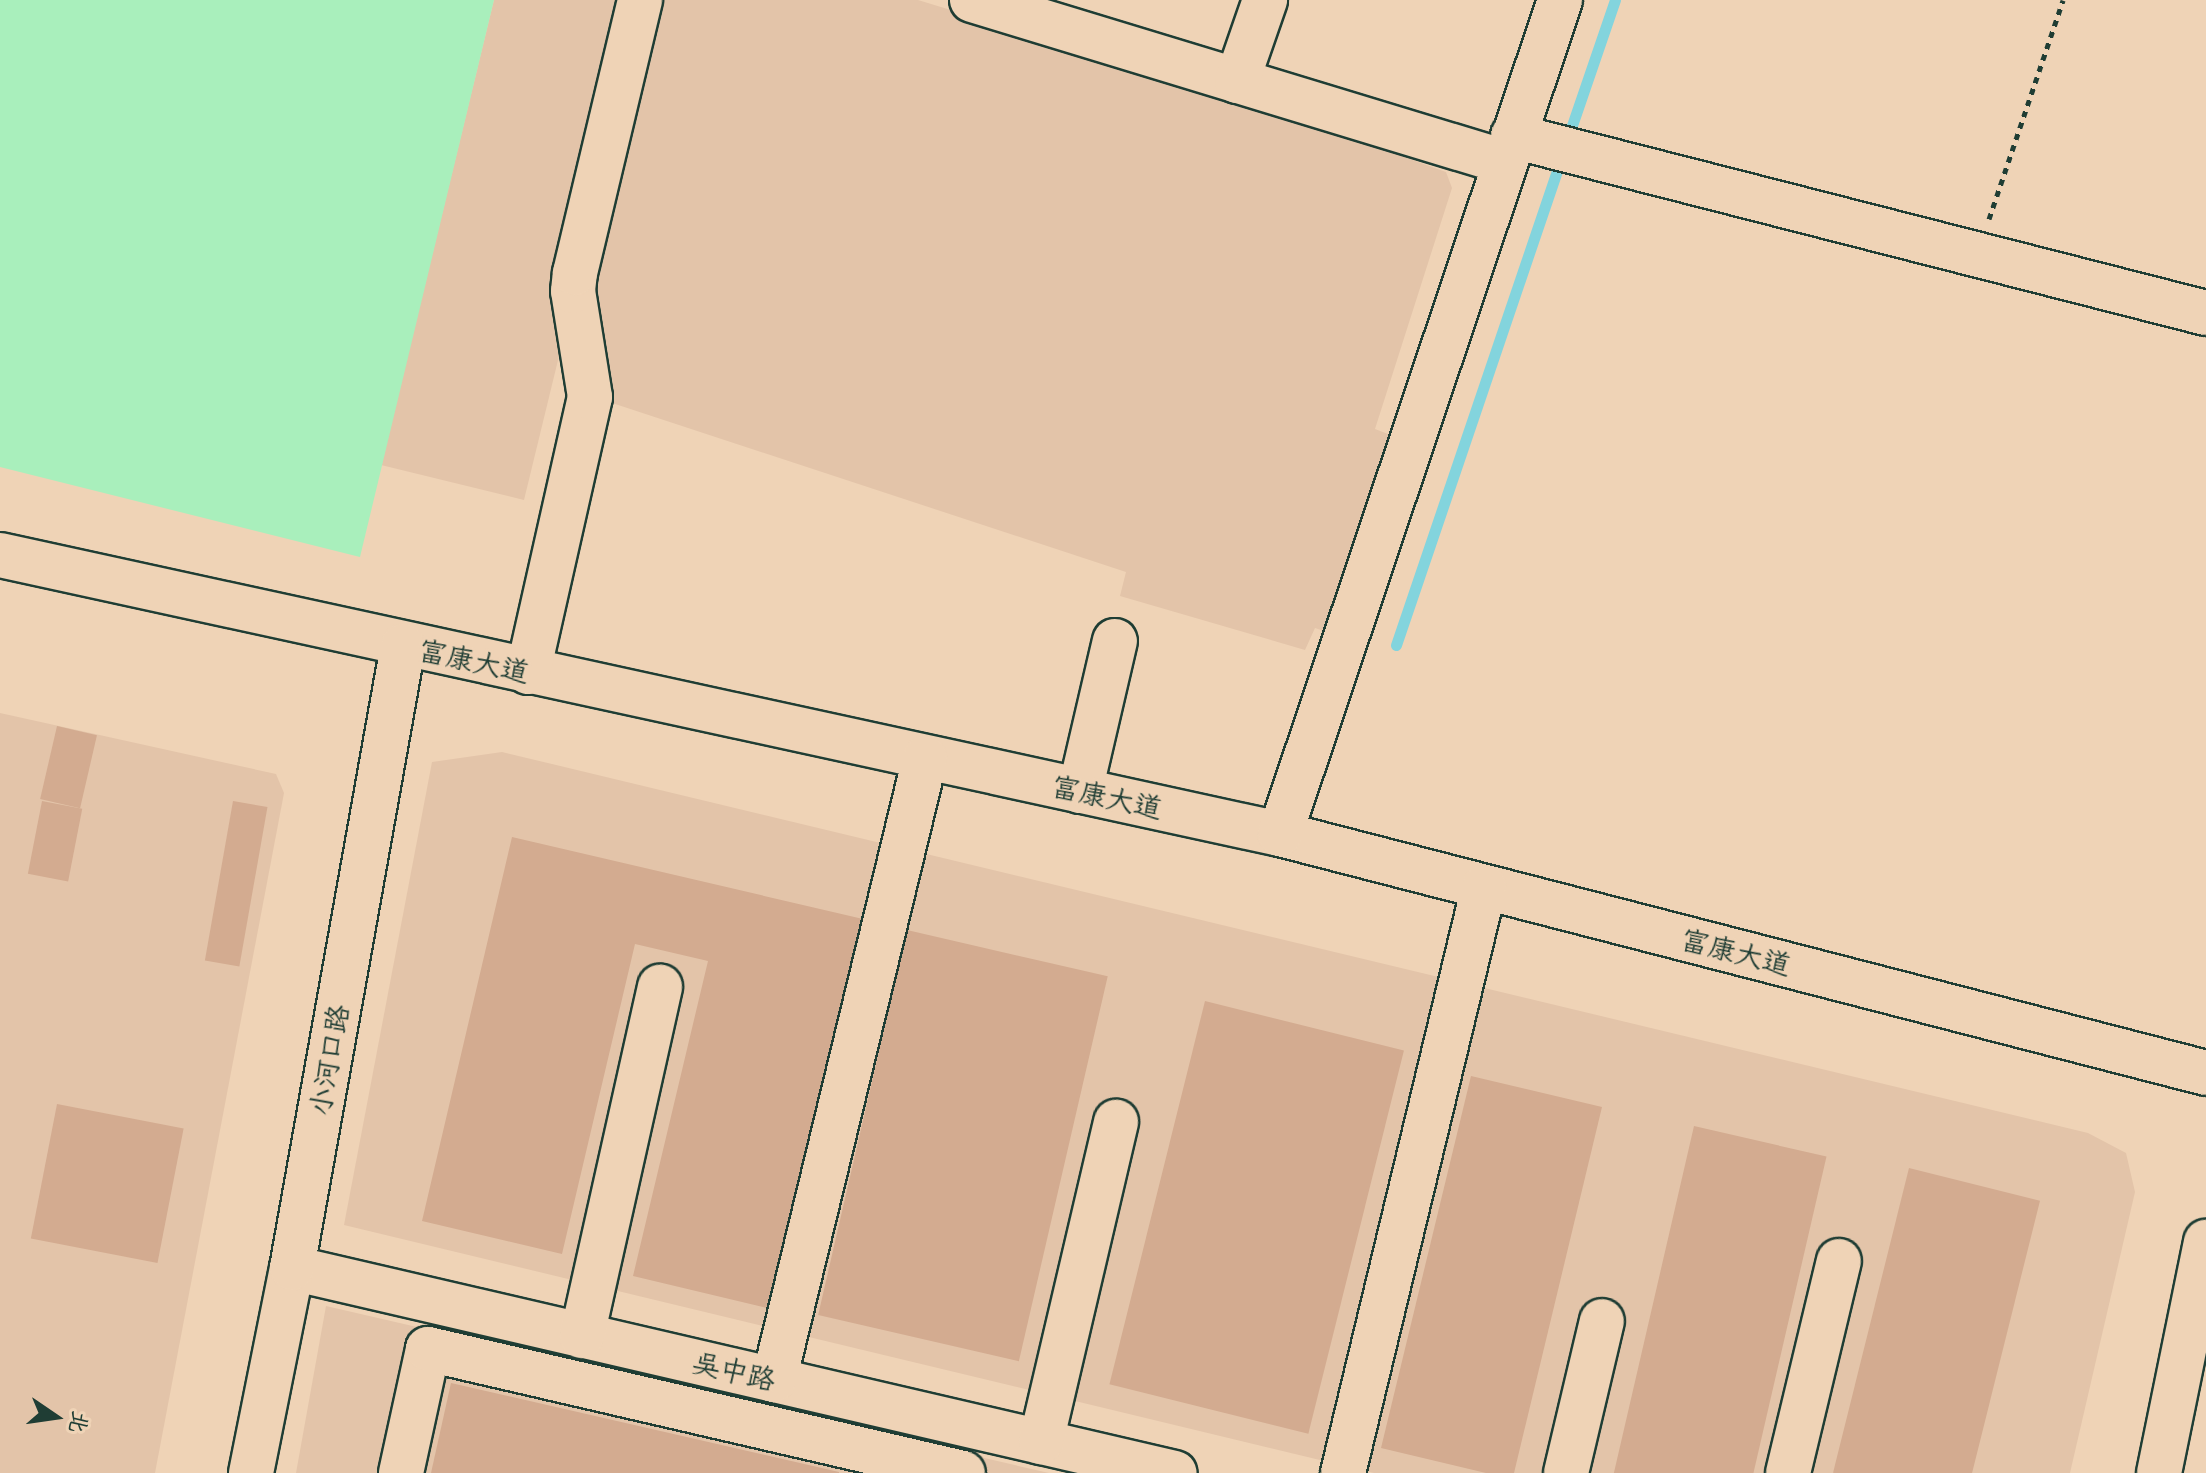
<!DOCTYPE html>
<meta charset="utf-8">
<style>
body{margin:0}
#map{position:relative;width:2206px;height:1473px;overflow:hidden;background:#efd3b6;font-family:"Patrick Hand","LXGW WenKai TC",sans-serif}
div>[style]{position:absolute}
.built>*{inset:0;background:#e3c4a9}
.green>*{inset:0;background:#a9efbc}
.stream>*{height:11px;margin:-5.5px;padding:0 5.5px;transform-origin:5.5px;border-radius:5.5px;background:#83d4dd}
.building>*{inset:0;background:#d3ab90;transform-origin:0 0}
.path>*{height:5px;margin-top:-2.5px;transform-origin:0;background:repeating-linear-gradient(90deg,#1f3d34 0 6px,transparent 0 12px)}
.roads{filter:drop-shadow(2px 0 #1f3d34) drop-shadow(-2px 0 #1f3d34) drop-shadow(0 2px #1f3d34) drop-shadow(0 -2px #1f3d34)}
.minor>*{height:44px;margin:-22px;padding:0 22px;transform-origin:22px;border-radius:22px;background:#efd3b6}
span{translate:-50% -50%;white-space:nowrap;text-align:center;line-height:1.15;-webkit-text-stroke:6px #efd3b6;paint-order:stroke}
.street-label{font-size:28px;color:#1f3d34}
.north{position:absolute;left:16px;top:1377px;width:80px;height:80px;-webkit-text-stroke:6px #efd3b6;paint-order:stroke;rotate:103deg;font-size:22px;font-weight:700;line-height:32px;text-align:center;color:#1f3d34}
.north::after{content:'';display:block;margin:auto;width:28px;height:36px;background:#1f3d34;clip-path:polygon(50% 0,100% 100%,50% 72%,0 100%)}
</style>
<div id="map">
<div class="built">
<div style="clip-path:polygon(494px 0,633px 0,568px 319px,524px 500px,381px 465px)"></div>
<div style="clip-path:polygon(646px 0,918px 0,1239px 98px,1446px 172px,1452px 188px,1375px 429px,1401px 439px,1336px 635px,1315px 628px,1305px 650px,1120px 596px,1126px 572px,603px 400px,583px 279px)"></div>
<div style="clip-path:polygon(0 713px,276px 774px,284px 793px,155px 1473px,0 1473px)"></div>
<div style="clip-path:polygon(502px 752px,2088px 1133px,2126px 1153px,2135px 1192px,2070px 1473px,1374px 1473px,344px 1225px,432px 762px)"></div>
<div style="clip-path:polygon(326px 1306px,1049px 1473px,296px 1473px)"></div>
</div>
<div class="green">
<div style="clip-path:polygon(0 0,494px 0,360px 557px,0 467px)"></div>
</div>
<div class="stream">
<div style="left:1567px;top:140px;width:148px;rotate:-71.1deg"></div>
<div style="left:1396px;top:645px;width:516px;rotate:-71.25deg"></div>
</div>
<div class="building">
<div style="left:57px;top:726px;width:41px;height:75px;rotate:13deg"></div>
<div style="left:42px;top:801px;width:41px;height:74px;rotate:11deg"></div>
<div style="left:233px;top:801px;width:35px;height:162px;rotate:10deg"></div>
<div style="clip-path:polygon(512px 837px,863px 919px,771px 1309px,633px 1276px,708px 961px,635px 944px,562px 1254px,422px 1221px)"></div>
<div style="left:907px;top:930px;width:206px;height:395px;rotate:13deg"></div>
<div style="left:1205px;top:1001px;width:205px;height:395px;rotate:14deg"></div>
<div style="clip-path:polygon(1471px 1076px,1602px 1107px,1514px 1473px,1486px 1473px,1381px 1448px)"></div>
<div style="left:57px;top:1104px;width:129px;height:137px;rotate:11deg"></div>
<div style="left:1694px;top:1126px;width:136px;height:357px;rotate:13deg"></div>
<div style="left:1909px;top:1168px;width:135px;height:314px;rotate:14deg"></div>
<div style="clip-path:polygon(451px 1383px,839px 1472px,839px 1473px,431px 1473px)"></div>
</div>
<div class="path">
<div style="left:1989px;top:219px;width:231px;rotate:-71.3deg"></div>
</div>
<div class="roads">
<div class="minor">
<div style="left:972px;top:0;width:557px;rotate:16.91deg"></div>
<div style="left:1237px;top:81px;width:86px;rotate:-70.9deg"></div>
<div style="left:1513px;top:136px;width:715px;rotate:14.33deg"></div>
<div style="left:0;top:555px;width:1310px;rotate:12.3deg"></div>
<div style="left:1280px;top:834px;width:956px;rotate:14.47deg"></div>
<div style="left:528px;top:672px;width:282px;rotate:-77.3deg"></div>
<div style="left:590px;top:397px;width:107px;rotate:-99.1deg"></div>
<div style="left:573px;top:291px;width:18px;rotate:-84deg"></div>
<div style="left:575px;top:273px;width:281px;rotate:-76.6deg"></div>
<div style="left:1080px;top:791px;width:154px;rotate:-76.9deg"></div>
<div style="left:1280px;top:834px;width:880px;rotate:-71.44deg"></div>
<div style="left:292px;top:1268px;width:906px;rotate:13.07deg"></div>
<div style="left:582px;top:1336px;width:358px;rotate:-77.4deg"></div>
<div style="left:774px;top:1380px;width:640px;rotate:-76.35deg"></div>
<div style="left:1041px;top:1442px;width:329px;rotate:-76.8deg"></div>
<div style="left:251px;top:1473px;width:209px;rotate:-78.7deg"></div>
<div style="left:292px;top:1268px;width:632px;rotate:-79.88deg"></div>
<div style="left:401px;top:1473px;width:127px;rotate:-77.7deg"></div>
<div style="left:428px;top:1349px;width:549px;rotate:13.05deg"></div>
<div style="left:1343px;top:1473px;width:603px;rotate:-76.47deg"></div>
<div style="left:1566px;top:1473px;width:156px;rotate:-76.7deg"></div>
<div style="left:1788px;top:1473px;width:218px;rotate:-76.5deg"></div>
<div style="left:2159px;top:1473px;width:236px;rotate:-78.5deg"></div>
</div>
</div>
<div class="street-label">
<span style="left:474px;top:661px;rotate:12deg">富康大道</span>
<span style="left:1107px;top:797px;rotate:12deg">富康大道</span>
<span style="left:1736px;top:952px;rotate:14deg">富康大道</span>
<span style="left:329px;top:1060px;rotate:-80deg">小河口路</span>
<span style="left:734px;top:1371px;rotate:13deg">吴中路</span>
</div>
<div class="north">北</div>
</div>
